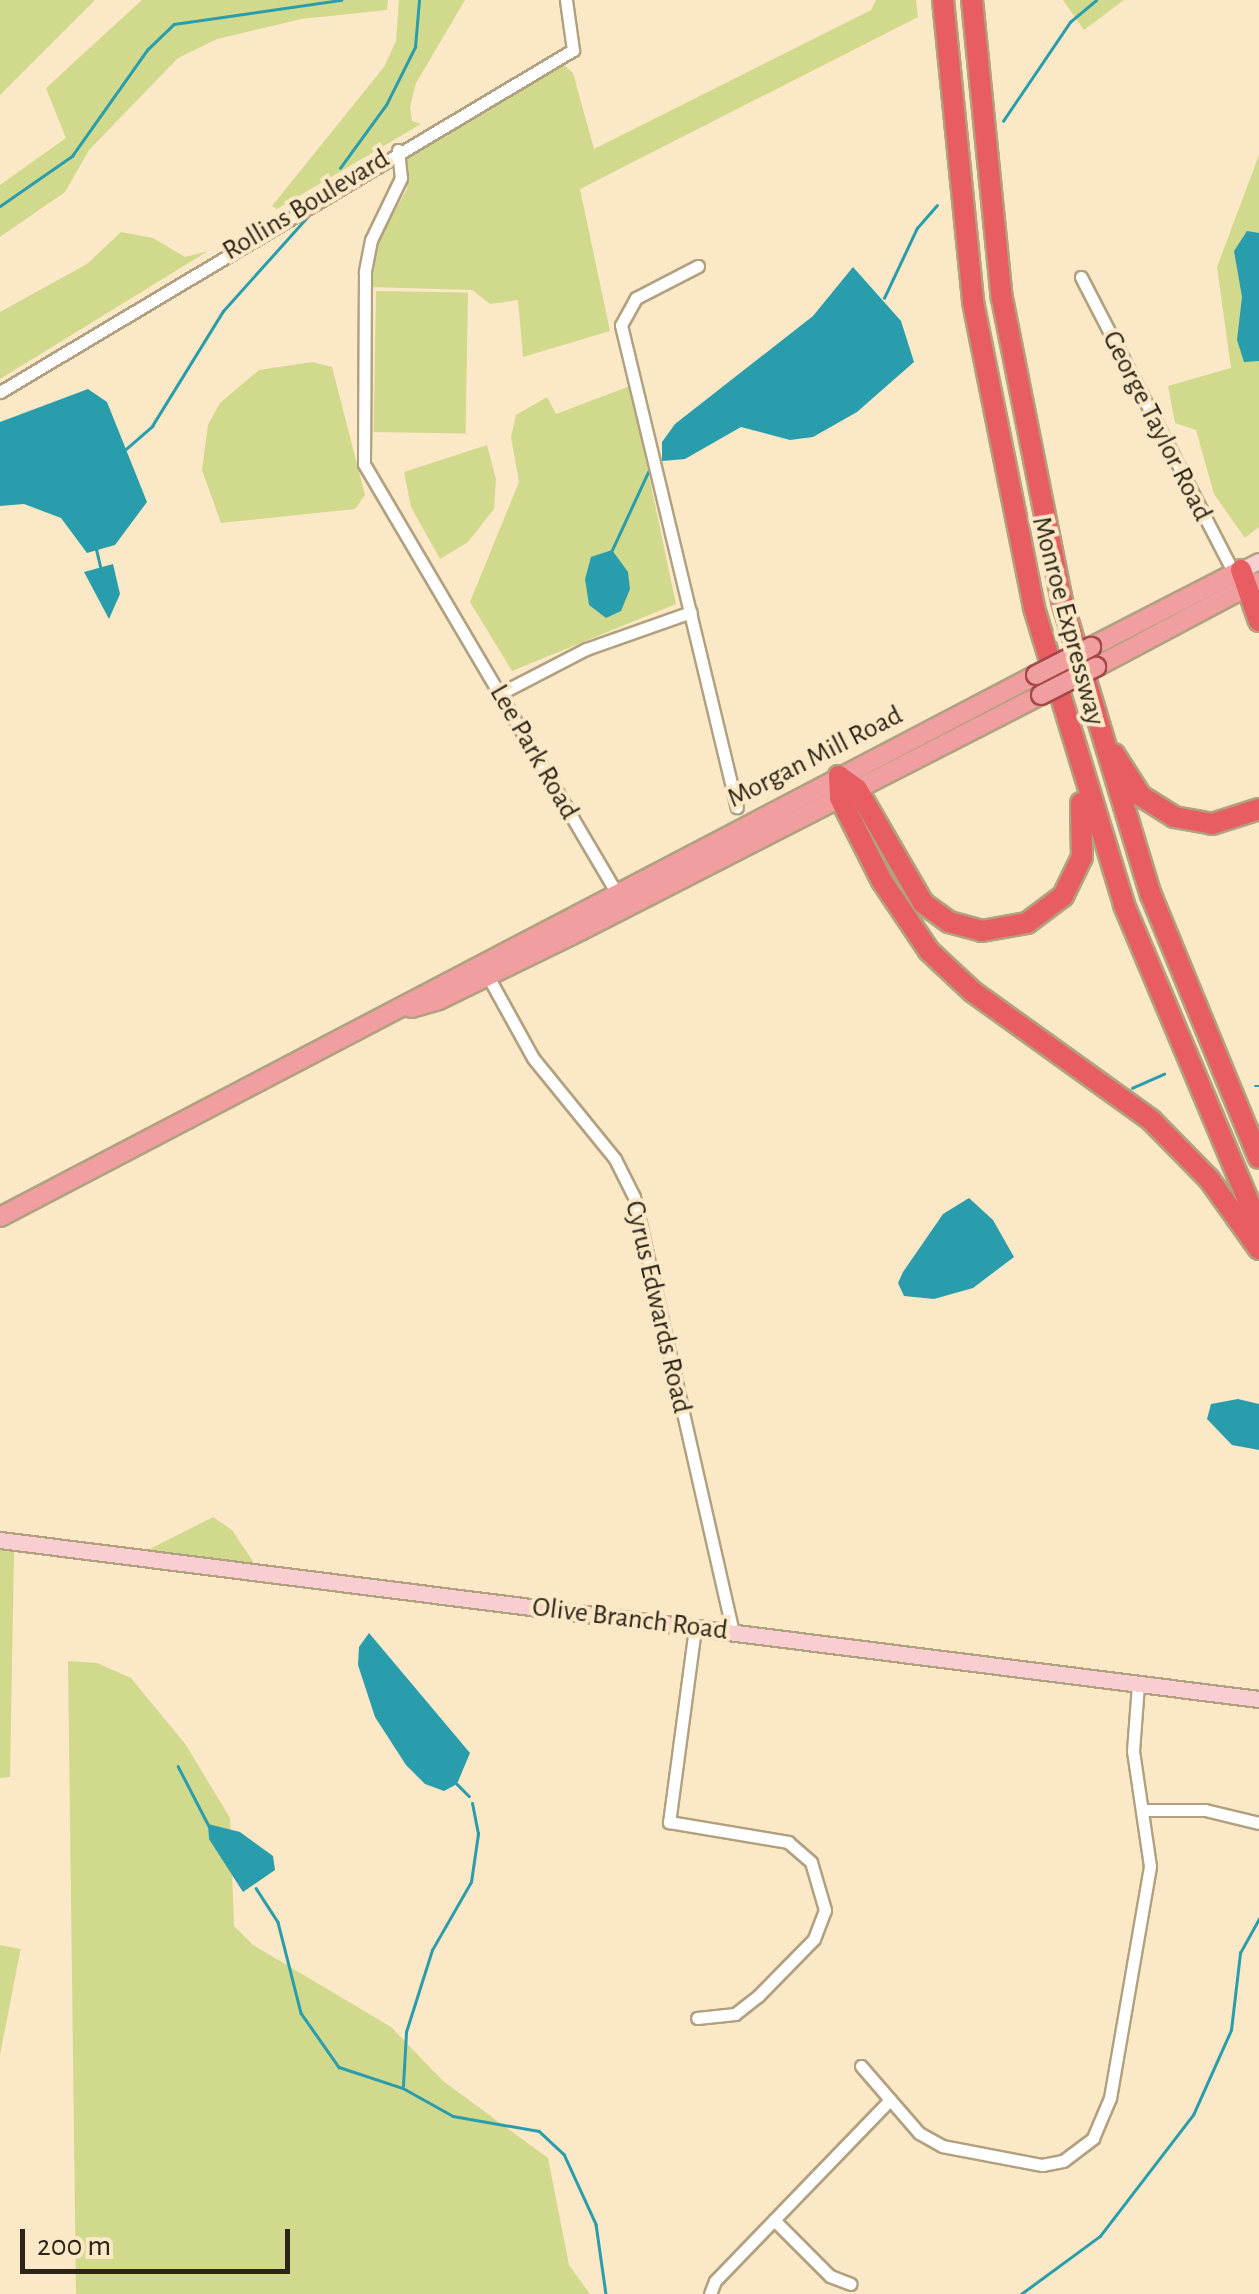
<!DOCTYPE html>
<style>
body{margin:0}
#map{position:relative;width:1259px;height:2294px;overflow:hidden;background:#fbe8c6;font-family:"Alegreya Sans",sans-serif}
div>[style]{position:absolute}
.green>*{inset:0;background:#d1d98c;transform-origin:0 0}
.water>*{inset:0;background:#299dac}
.stream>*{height:2.5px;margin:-1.25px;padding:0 1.25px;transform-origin:1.25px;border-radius:1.25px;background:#299dac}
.roads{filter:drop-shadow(2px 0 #b2a180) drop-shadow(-2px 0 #b2a180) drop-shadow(0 2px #b2a180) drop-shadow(0 -2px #b2a180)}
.street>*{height:11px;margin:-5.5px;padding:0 5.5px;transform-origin:5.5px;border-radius:5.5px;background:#fff}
.secondary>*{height:15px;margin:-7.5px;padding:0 7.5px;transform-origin:7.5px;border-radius:7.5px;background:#f8ced0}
.primary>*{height:18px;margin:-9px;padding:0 9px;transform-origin:9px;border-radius:9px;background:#f19ea1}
.highway>*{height:20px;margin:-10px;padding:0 10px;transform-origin:10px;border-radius:10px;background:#e75d62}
.bridges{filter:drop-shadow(2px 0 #a54948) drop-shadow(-2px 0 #a54948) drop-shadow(0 2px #a54948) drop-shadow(0 -2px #a54948)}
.primary-bridge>*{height:18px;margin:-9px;padding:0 9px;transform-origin:9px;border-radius:9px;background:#f19ea1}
span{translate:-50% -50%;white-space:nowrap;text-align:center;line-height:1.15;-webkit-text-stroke:8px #fbe8c6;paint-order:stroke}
.street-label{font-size:28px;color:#2b2417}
.scale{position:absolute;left:20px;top:2229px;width:270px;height:45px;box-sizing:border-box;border:5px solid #2b2417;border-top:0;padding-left:12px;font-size:30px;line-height:35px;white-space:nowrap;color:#2b2417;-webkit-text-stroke:8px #fbe8c6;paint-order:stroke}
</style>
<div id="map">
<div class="green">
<div style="clip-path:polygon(0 0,95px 0,0 95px)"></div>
<div style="clip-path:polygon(142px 0,388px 0,387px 10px,301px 19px,217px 39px,178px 58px,89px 150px,65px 192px,0 237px,0 185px,66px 138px,46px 88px)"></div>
<div style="clip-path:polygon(399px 0,465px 0,416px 83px,410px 107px,412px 121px,421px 124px,277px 209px,272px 206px,384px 67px,396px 41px)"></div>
<div style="clip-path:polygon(876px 0,916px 0,918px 17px,580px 189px,610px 331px,523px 357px,518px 300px,490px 304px,472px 290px,369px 287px,376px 245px,407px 189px,406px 152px,564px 65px,573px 73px,594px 149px,871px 10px)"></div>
<div style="clip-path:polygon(1063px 0,1124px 0,1084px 30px)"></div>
<div style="clip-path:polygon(1259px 155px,1259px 527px,1245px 538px,1214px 494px,1196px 430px,1175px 423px,1168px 386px,1231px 368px,1217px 267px)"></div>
<div style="clip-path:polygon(121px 232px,153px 238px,185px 257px,208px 251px,0 379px,0 312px,87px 264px)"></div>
<div style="left:376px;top:291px;width:92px;height:141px;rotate:1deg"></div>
<div style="clip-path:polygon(312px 362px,332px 367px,365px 495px,355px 509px,221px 523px,202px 470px,208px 425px,220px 403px,259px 370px)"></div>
<div style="clip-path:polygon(630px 386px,676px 604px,512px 671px,470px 602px,519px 482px,511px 437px,516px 415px,547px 397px,556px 414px)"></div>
<div style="clip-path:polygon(487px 445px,496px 479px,494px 509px,468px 542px,440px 559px,411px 507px,404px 472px)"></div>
<div style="clip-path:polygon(213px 1517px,232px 1530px,254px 1563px,146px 1551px)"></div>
<div style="clip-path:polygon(0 1549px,14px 1551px,10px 1777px,0 1778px)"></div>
<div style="clip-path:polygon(68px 1661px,97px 1663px,131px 1678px,186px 1745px,230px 1818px,234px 1926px,253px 1945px,391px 2027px,443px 2081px,548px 2158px,569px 2265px,590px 2294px,76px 2294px)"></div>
<div style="left:0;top:1945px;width:21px;height:349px;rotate:11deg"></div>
</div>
<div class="water">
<div style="clip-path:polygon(1247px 231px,1259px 233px,1259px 361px,1244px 362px,1237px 340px,1242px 297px,1234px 251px)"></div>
<div style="clip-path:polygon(853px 267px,901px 321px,914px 362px,857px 412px,813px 437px,790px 440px,741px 427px,685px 459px,662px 461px,662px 442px,675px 424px,813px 316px)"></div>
<div style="clip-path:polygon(88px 389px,107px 402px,147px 502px,115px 545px,87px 553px,61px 518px,24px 504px,0 506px,0 422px)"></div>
<div style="clip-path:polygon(612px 550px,628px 572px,630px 589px,621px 611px,606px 618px,589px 605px,585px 579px,591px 557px)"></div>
<div style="clip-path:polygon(113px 564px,120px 594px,109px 619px,84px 572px)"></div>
<div style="clip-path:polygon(969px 1198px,993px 1220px,1014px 1257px,973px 1288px,934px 1299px,904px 1296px,898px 1283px,903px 1272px,943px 1214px)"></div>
<div style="clip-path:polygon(1238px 1399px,1259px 1404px,1259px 1450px,1232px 1445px,1207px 1419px,1211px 1404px)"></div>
<div style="clip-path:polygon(369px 1633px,470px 1753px,457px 1784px,444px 1791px,425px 1784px,406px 1765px,375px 1717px,358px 1665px,359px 1647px)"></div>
<div style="clip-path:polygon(208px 1824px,240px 1832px,273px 1856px,275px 1870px,243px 1892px,209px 1839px)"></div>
</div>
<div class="stream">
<div style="left:1003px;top:121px;width:120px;rotate:-55.9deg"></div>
<div style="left:1070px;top:22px;width:34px;rotate:-40deg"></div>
<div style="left:340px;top:168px;width:78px;rotate:-53.9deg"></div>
<div style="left:386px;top:105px;width:65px;rotate:-63.4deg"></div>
<div style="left:415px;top:47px;width:47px;rotate:-85.1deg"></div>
<div style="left:0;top:206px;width:88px;rotate:-34.8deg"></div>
<div style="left:72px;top:156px;width:130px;rotate:-54.7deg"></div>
<div style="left:147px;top:50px;width:37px;rotate:-44deg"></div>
<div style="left:174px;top:24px;width:169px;rotate:-8.2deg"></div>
<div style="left:884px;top:298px;width:77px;rotate:-64.8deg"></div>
<div style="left:917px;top:228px;width:30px;rotate:-49deg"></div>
<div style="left:126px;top:449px;width:35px;rotate:-41deg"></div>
<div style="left:152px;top:426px;width:135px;rotate:-58.3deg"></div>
<div style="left:223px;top:311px;width:132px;rotate:-48.1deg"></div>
<div style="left:96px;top:547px;width:22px;rotate:77deg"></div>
<div style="left:612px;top:550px;width:86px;rotate:-65.2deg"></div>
<div style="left:1255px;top:1086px;width:4px"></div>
<div style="left:1132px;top:1088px;width:35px;rotate:-24deg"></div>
<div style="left:178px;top:1766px;width:68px;rotate:62.7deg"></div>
<div style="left:457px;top:1784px;width:17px;rotate:45deg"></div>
<div style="left:256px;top:1888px;width:40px;rotate:57.1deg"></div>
<div style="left:278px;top:1922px;width:94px;rotate:75.8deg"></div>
<div style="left:301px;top:2013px;width:66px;rotate:54.9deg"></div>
<div style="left:339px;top:2067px;width:67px;rotate:18.2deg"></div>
<div style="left:403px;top:2088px;width:57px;rotate:29.2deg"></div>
<div style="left:453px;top:2116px;width:87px;rotate:9.9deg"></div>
<div style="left:539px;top:2131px;width:34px;rotate:43deg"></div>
<div style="left:564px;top:2154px;width:77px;rotate:65.4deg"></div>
<div style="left:596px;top:2224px;width:71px;rotate:81.9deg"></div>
<div style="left:403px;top:2086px;width:54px;rotate:-86.8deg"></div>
<div style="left:406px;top:2032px;width:86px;rotate:-72.4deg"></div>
<div style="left:432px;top:1950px;width:78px;rotate:-60.2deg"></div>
<div style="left:471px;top:1882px;width:49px;rotate:-81.7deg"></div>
<div style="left:478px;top:1834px;width:31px;rotate:-101deg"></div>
<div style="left:1021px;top:2294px;width:98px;rotate:-36.3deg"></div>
<div style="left:1100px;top:2236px;width:153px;rotate:-52.5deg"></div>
<div style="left:1193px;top:2115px;width:93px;rotate:-65.9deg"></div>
<div style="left:1231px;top:2030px;width:78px;rotate:-83.3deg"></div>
<div style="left:1240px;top:1953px;width:39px;rotate:-61deg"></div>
</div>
<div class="roads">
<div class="street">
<div style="left:398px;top:150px;width:28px;rotate:84deg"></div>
<div style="left:401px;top:178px;width:69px;rotate:115.8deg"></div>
<div style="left:371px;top:240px;width:33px;rotate:101deg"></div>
<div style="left:365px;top:272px;width:192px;rotate:90.3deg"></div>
<div style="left:364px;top:464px;width:497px;rotate:59.5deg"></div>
<div style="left:698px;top:266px;width:70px;rotate:152.7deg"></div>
<div style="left:636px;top:298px;width:31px;rotate:119deg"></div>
<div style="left:621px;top:325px;width:496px;rotate:76.5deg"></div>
<div style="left:1081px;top:277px;width:334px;rotate:62.7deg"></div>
<div style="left:0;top:392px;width:667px;rotate:-30.83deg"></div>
<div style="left:573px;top:50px;width:50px;rotate:-98deg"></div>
<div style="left:501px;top:693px;width:96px;rotate:-27.4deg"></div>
<div style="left:586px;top:649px;width:111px;rotate:-19.4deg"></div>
<div style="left:485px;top:971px;width:99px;rotate:61.1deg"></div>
<div style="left:533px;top:1058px;width:130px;rotate:50.9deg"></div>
<div style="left:615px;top:1159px;width:42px;rotate:63.4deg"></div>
<div style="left:634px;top:1197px;width:446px;rotate:77.2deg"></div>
<div style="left:695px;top:1628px;width:196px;rotate:97.6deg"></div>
<div style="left:669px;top:1822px;width:121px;rotate:9.5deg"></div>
<div style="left:788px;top:1842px;width:30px;rotate:41deg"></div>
<div style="left:811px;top:1862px;width:50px;rotate:73.7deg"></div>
<div style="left:825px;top:1910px;width:31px;rotate:111deg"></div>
<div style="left:814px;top:1939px;width:80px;rotate:134.5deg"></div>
<div style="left:758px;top:1996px;width:29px;rotate:142deg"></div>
<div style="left:735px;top:2014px;width:38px;rotate:174deg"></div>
<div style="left:1142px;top:1810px;width:63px"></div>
<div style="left:1205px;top:1810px;width:56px;rotate:13.5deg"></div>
<div style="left:861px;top:2066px;width:89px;rotate:49.1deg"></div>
<div style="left:919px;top:2133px;width:26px;rotate:29deg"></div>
<div style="left:942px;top:2146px;width:102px;rotate:10.8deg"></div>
<div style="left:1042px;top:2165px;width:21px;rotate:-11deg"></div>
<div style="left:1063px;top:2161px;width:38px;rotate:-37deg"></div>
<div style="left:1093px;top:2138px;width:43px;rotate:-67deg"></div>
<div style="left:1110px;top:2098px;width:235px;rotate:-80.2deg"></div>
<div style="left:1150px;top:1866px;width:116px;rotate:-98.4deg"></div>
<div style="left:1133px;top:1751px;width:67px;rotate:-85.7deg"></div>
<div style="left:774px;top:2220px;width:79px;rotate:45deg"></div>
<div style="left:830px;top:2276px;width:22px;rotate:21deg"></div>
<div style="left:710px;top:2294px;width:14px;rotate:-69deg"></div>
<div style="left:715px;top:2281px;width:252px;rotate:-46deg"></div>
</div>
<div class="secondary">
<div style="left:1241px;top:570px;width:20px;rotate:-27deg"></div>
<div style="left:0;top:1540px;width:1269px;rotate:7.2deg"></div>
</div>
<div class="primary">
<div style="left:1091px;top:647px;width:169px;rotate:-27.2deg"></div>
<div style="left:1096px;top:667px;width:181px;rotate:-28deg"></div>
<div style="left:411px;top:1008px;width:29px;rotate:-16deg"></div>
<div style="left:439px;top:1000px;width:159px;rotate:-26.1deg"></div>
<div style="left:582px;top:930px;width:516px;rotate:-27.11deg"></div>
<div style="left:0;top:1217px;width:1169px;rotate:-27.62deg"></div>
</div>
<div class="highway">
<div style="left:943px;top:0;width:303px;rotate:84.3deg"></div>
<div style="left:973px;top:302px;width:312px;rotate:78.7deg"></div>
<div style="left:1034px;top:608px;width:310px;rotate:73.1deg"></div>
<div style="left:1124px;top:905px;width:348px;rotate:67.2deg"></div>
<div style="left:972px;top:0;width:300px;rotate:84.3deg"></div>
<div style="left:1002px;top:298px;width:309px;rotate:78.8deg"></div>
<div style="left:1062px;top:601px;width:307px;rotate:73.2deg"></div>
<div style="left:1151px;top:895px;width:284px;rotate:67.7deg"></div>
<div style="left:1241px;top:570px;width:54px;rotate:70.6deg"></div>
<div style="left:1114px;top:754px;width:50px;rotate:57.3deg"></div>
<div style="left:1141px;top:796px;width:39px;rotate:32deg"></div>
<div style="left:1174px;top:817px;width:39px;rotate:10deg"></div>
<div style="left:1212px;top:824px;width:49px;rotate:-17.7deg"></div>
<div style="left:839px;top:776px;width:22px;rotate:87deg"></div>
<div style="left:840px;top:798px;width:93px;rotate:63.2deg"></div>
<div style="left:882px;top:881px;width:84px;rotate:56.1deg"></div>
<div style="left:929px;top:951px;width:60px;rotate:43deg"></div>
<div style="left:973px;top:992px;width:219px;rotate:35.7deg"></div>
<div style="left:1151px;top:1120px;width:83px;rotate:45.5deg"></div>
<div style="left:1209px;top:1179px;width:86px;rotate:54.5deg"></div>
<div style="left:839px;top:776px;width:22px;rotate:36deg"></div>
<div style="left:857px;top:789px;width:132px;rotate:59.9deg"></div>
<div style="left:923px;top:903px;width:32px;rotate:36deg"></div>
<div style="left:949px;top:922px;width:34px;rotate:15deg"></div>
<div style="left:982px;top:931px;width:46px;rotate:-10.1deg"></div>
<div style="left:1027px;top:923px;width:45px;rotate:-36.9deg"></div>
<div style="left:1063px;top:896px;width:43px;rotate:-64deg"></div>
<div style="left:1082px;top:857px;width:54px;rotate:-91.1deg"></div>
</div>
</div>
<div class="bridges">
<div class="primary-bridge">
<div style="left:1036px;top:675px;width:62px;rotate:-27deg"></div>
<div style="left:1041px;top:695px;width:62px;rotate:-27deg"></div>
</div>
</div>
<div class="street-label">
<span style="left:306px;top:205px;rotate:-31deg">Rollins Boulevard</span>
<span style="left:1157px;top:426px;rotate:63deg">George Taylor Road</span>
<span style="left:1068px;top:621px;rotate:75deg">Monroe Expressway</span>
<span style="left:534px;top:752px;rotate:60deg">Lee Park Road</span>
<span style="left:815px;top:757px;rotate:-27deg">Morgan Mill Road</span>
<span style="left:658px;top:1307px;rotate:77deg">Cyrus Edwards Road</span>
<span style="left:630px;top:1619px;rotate:7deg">Olive Branch Road</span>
</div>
<div class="scale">200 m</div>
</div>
